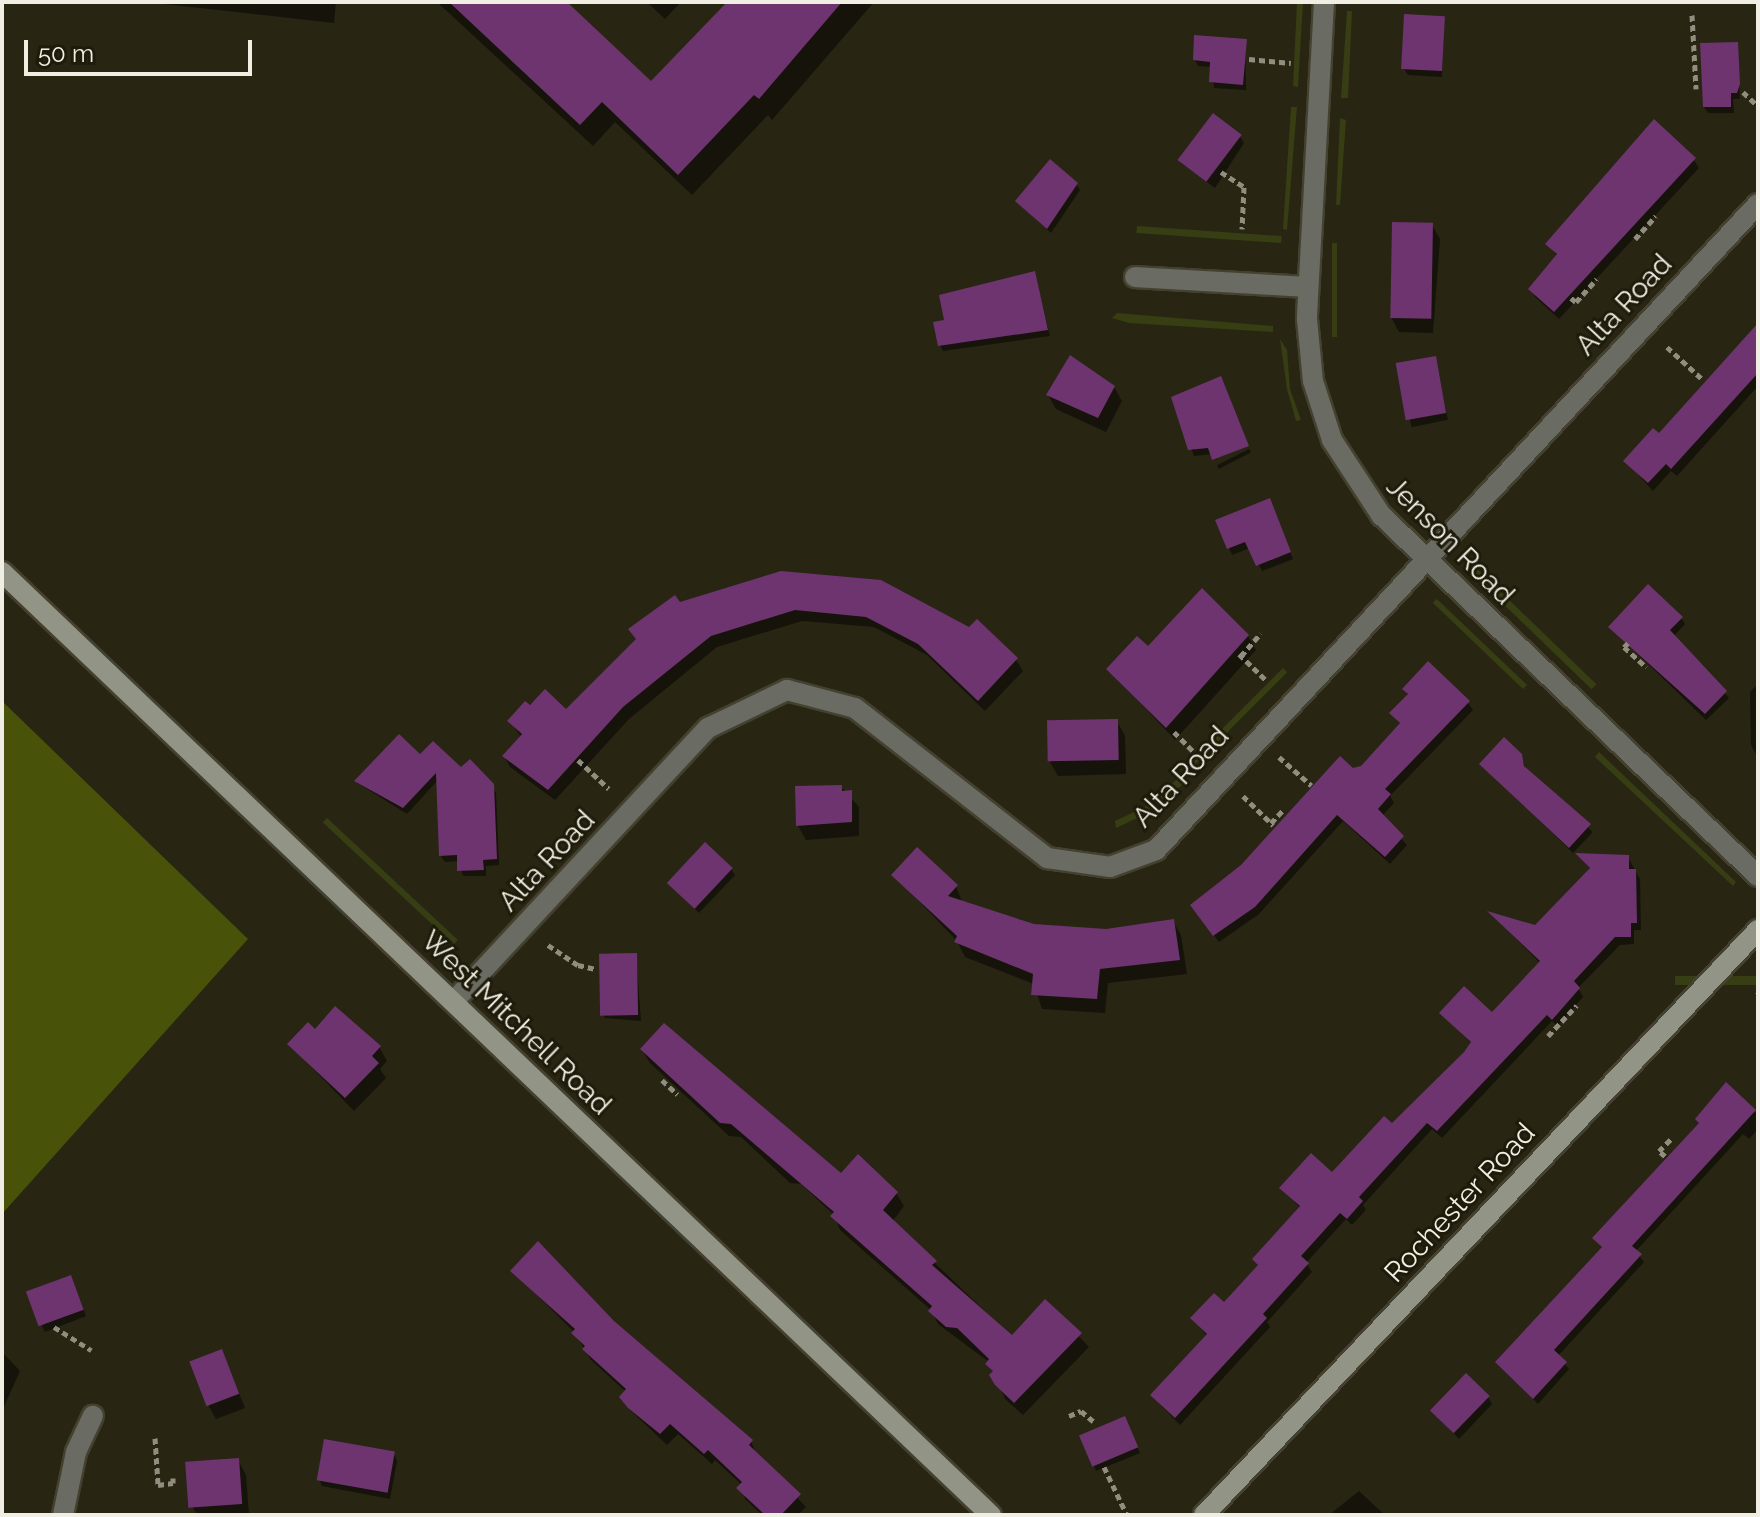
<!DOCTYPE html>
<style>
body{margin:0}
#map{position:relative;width:1760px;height:1517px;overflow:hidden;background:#282513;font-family:Raleway,sans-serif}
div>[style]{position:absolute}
.green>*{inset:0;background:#383e13;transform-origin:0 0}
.forest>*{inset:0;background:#495209}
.shadow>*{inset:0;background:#0007;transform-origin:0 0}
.building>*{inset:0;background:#6d346f;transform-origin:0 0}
.path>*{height:5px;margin-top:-2.5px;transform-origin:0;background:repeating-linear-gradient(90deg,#918e80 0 6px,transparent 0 10px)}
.roads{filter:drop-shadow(2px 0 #444130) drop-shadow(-2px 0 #444130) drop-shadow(0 2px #444130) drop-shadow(0 -2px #444130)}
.street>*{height:20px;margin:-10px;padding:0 10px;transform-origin:10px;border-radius:10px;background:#6a6b62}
.secondary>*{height:20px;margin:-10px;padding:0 10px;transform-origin:10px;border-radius:10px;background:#929485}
span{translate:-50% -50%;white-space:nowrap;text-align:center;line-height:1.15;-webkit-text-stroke:6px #1e1b0a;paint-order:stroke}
.street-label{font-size:28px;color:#f1efe4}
.frame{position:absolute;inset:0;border:4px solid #f1efe4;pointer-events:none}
.scale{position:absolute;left:24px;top:40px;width:228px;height:36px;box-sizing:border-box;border:4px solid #f1efe4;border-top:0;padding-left:10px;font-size:24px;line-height:28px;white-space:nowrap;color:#f1efe4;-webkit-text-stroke:6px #1e1b0a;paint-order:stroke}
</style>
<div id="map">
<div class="green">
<div style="clip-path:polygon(1297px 2px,1303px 2px,1298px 87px,1293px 86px)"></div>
<div style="clip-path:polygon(1347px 11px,1352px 11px,1348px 98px,1341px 98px)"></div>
<div style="clip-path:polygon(1291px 107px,1297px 107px,1287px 230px,1283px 229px)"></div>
<div style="clip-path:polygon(1340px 118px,1346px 120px,1340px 205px,1336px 205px)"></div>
<div style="left:1137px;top:226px;width:145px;height:7px;rotate:4deg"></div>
<div style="left:1332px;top:243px;width:5px;height:94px"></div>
<div style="clip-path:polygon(1117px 313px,1273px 326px,1273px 332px,1129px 323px,1112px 318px)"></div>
<div style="clip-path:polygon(1280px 339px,1287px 350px,1290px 389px,1301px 420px,1296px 421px,1287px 389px)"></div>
<div style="left:1472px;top:564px;width:173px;height:7px;rotate:44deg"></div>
<div style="clip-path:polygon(1436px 599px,1439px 601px,1527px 685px,1523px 689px,1433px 603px)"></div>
<div style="left:1283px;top:668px;width:6px;height:132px;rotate:45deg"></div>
<div style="clip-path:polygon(1599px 752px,1736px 882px,1733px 886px,1595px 757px)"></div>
<div style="clip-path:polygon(1179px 777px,1184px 783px,1156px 809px,1116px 828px,1115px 821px,1153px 803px)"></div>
<div style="left:327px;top:818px;width:179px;height:6px;rotate:43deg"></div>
<div style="left:1758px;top:976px;width:9px;height:83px;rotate:90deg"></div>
</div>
<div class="forest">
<div style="clip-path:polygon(2px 701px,248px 939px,2px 1214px)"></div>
</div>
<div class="shadow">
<div style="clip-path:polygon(146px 2px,336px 2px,334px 23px)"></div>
<div style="clip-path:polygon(437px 2px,566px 2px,651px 84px,729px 2px,874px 2px,772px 120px,768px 115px,692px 195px,615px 122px,593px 146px)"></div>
<div style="clip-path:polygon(647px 2px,681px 2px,665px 19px)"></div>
<div style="clip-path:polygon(1444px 18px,1442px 77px,1408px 75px,1404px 69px)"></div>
<div style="clip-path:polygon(1245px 41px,1246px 90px,1214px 88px,1212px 67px,1198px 66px,1195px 60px)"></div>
<div style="clip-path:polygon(1737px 44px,1740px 99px,1733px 99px,1734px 113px,1708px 113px,1704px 107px)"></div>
<div style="clip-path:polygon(1240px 137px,1244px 143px,1215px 188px,1180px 162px)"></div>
<div style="clip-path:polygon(1694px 160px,1699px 168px,1559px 319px,1535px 297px,1531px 289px,1558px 257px,1548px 244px)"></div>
<div style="clip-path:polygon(1076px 184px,1080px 190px,1051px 233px,1017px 202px)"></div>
<div style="clip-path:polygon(1432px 225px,1440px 239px,1433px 333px,1399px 332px,1391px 317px)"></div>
<div style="clip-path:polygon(1034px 273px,1050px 336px,943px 351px,940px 345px,947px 322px)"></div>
<div style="clip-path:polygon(1758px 326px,1758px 386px,1677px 476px,1671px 471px,1653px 491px,1626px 461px,1659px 436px)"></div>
<div style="clip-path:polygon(1071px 358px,1114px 387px,1122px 401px,1106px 432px,1056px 409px,1048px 395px)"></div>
<div style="left:1435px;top:359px;width:62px;height:37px;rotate:78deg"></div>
<div style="clip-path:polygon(1173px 398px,1212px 454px,1194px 456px)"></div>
<div style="left:1249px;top:449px;width:4px;height:36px;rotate:63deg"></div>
<div style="clip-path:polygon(1273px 507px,1293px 559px,1262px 571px,1250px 548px,1232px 555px,1218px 521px)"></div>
<div style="clip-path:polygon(781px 573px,1016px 660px,1023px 671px,985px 711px,927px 655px,874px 627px,802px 621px,717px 647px,629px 719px,555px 800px,510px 767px,504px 756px,521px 737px,510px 721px,545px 692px,566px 711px,679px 604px)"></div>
<div style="clip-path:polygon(1681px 618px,1685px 624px,1674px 636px,1729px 698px,1706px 720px,1611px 628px)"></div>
<div style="clip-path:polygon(1248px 636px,1256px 650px,1175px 740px,1109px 669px,1148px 649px)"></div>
<div style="clip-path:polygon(1758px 684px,1758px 758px,1751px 745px,1750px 692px)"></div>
<div style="clip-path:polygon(1405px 689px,1468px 703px,1473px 710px,1390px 796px,1394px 803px,1382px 816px,1407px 845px,1390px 864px,1343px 821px,1259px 914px,1219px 942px,1197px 913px,1242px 866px,1353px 770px,1362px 768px,1401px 725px,1392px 714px,1408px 696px)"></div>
<div style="clip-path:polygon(1117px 721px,1125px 736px,1126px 774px,1058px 776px,1050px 762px)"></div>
<div style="clip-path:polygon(1521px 755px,1526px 770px,1593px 832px,1573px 853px,1481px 764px)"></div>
<div style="clip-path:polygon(420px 757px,461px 770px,496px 792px,499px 865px,486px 866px,486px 876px,463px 876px,459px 861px,445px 862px,441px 856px,438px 780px,407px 814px,356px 782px)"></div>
<div style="clip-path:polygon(841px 787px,859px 807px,859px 836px,806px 840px,798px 826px)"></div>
<div style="clip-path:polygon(1578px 855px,1628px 857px,1640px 879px,1641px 930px,1634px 930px,1634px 944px,1620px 945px,1578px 988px,1583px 997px,1557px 1026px,1552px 1021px,1442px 1138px,1432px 1129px,1363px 1205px,1366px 1210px,1352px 1225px,1346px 1219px,1306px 1263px,1312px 1272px,1267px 1322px,1270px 1327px,1180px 1425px,1152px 1396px,1207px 1336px,1193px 1319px,1224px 1305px,1259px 1267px,1255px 1260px,1301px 1209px,1282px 1188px,1332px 1175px,1392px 1126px,1472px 1044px,1442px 1013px,1492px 1015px,1541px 964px,1492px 914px,1535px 927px,1591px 870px)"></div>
<div style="clip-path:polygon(731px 869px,735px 875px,699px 913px,669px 883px)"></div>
<div style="clip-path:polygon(894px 875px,956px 886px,962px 902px,1033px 926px,1106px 931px,1173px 921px,1181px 935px,1187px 974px,1108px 983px,1105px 1013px,1042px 1009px,1034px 984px,965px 957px,957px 941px)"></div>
<div style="clip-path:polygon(636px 955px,641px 1021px,605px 1018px,601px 1012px)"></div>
<div style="clip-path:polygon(315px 1032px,379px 1047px,387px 1061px,380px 1069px,386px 1078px,354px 1111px,290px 1045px)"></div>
<div style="clip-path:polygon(642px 1050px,841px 1175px,896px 1193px,904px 1206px,892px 1222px,1012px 1337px,1045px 1301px,1089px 1347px,1023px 1415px,1005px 1399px,989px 1362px,938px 1324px,931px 1310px,840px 1230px,834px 1215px,801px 1184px,790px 1183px,741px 1137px,729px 1136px,650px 1063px)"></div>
<div style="clip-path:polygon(1726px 1085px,1758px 1115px,1758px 1129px,1749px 1139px,1743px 1134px,1636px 1251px,1644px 1262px,1558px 1356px,1569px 1369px,1538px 1404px,1497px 1362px,1603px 1249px,1594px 1238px,1700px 1124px)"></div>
<div style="clip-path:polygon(513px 1271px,613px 1322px,751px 1441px,756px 1454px,806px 1507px,798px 1515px,762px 1515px,745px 1499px,742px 1485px,715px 1460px,712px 1464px,678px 1434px,667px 1445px,628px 1408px,622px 1397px,626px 1392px,591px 1360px,574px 1332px)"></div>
<div style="clip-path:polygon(74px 1284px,86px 1316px,45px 1332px,42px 1326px)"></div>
<div style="clip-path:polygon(222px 1351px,245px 1408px,216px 1419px,208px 1405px)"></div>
<div style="clip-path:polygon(2px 1352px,20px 1371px,2px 1411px)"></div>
<div style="clip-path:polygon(1488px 1397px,1492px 1404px,1459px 1439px,1433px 1411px)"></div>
<div style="clip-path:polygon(1128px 1425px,1140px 1453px,1096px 1471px,1081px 1436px)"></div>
<div style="clip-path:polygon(394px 1454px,397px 1461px,390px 1499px,322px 1486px,319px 1479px)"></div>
<div style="clip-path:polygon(238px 1460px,246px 1475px,249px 1515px,197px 1515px,193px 1508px)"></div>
<div style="clip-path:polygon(1359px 1491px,1385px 1515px,1329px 1515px)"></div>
</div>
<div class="building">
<div style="clip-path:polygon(449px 2px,567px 2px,651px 81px,727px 2px,842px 2px,759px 99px,754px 95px,678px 175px,602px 102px,580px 125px)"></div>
<div style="left:1404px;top:14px;width:41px;height:55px;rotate:3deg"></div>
<div style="clip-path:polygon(1194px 35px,1247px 39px,1243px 85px,1209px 82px,1210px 62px,1193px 60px)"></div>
<div style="clip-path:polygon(1738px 42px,1740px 84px,1737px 93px,1731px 93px,1731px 107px,1703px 107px,1700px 43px)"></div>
<div style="left:1213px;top:113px;width:36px;height:59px;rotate:37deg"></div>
<div style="clip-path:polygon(1654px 119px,1696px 158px,1554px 312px,1528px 289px,1557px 254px,1545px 244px)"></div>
<div style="clip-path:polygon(1050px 159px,1078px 183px,1047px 229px,1015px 201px)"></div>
<div style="left:1392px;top:222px;width:41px;height:96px;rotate:1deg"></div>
<div style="clip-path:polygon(1035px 271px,1048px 330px,938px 346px,933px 322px,944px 320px,939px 295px)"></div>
<div style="clip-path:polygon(1758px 323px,1758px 373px,1671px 469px,1666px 464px,1648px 483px,1623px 461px,1653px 428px,1659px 433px)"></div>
<div style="clip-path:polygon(1070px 355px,1115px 386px,1098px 418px,1046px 395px)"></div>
<div style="left:1436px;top:356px;width:58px;height:41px;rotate:80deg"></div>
<div style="clip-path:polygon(1221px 376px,1249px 446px,1212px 460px,1208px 448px,1188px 450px,1171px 397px)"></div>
<div style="clip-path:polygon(1270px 498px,1291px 552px,1256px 566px,1245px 542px,1227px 549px,1215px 520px)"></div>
<div style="clip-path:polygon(781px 571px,881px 580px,969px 627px,977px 619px,1018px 658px,978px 701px,918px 644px,866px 617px,795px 610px,711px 636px,623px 707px,548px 790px,502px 756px,522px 734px,507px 721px,525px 701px,530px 705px,545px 689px,566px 709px,636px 639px,628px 629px,675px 595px,680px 602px)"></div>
<div style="clip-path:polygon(1648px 584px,1683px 617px,1670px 630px,1727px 691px,1705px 714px,1608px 627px)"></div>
<div style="clip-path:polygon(1202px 588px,1249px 635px,1166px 728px,1106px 669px,1137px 636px,1148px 646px)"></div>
<div style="clip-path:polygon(1428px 661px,1470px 701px,1385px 789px,1391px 794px,1378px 809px,1404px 836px,1385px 857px,1337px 815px,1255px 907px,1213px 936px,1190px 905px,1241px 865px,1340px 756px,1353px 768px,1361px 766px,1400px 723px,1389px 713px,1408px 694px,1402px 689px)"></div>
<div style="left:1118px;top:719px;width:41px;height:71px;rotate:89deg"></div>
<div style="clip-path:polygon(399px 734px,420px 754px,433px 741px,461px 767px,470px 759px,494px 784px,497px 859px,483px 860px,484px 870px,457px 871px,457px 855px,439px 856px,436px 773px,403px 808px,354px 781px)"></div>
<div style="clip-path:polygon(1504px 737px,1522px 754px,1524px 766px,1591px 824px,1569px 848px,1479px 764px)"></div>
<div style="clip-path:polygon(842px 785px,842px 791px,852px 790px,852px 822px,796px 826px,795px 786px)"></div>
<div style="left:705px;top:842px;width:38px;height:56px;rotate:43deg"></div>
<div style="clip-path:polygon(917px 847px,958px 885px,948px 896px,1034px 924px,1106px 929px,1174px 919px,1180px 960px,1100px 969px,1097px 999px,1031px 995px,1033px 974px,954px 942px,957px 936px,891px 875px)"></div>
<div style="clip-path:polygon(1575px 853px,1629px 855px,1629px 869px,1636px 869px,1637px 923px,1631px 923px,1631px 937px,1615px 937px,1574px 981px,1580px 988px,1552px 1020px,1547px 1015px,1437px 1131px,1427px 1123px,1359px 1197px,1363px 1201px,1347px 1219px,1340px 1213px,1301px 1256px,1309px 1263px,1263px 1314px,1267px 1318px,1175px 1418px,1150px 1395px,1207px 1334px,1190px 1318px,1214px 1293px,1224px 1302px,1258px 1265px,1252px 1259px,1300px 1206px,1279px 1188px,1311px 1153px,1332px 1172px,1384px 1116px,1392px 1123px,1464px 1052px,1471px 1042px,1439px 1013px,1464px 986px,1492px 1012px,1540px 961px,1487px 911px,1535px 925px,1590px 868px)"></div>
<div style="left:637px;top:953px;width:62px;height:38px;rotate:89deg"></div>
<div style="clip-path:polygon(335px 1006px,381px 1046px,372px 1056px,379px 1063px,345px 1098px,287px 1044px,308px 1022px,315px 1029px)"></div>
<div style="clip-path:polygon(664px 1023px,841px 1173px,858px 1154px,898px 1192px,883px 1210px,937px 1261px,932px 1265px,1012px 1335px,1045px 1299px,1082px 1333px,1014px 1403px,995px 1385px,989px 1375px,993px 1371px,985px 1364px,989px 1359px,957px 1328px,946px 1327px,928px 1311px,932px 1306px,830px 1216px,834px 1212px,731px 1124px,720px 1123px,640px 1049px)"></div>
<div style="clip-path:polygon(1726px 1082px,1756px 1110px,1632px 1246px,1642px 1254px,1554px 1350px,1567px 1362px,1533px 1399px,1495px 1362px,1602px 1247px,1592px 1238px,1699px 1123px,1695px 1119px)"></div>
<div style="clip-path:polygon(538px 1241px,614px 1321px,753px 1440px,749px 1445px,801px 1494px,781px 1515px,765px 1515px,736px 1488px,742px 1482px,708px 1450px,704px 1454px,670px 1424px,660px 1434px,628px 1408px,619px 1397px,626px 1389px,582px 1349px,585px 1346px,571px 1333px,575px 1329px,510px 1271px)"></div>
<div style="left:71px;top:1275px;width:37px;height:48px;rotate:70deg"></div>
<div style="left:222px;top:1349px;width:48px;height:35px;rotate:69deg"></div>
<div style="left:1466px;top:1373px;width:33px;height:52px;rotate:44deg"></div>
<div style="left:1125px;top:1416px;width:34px;height:50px;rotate:67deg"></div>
<div style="left:324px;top:1439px;width:72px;height:42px;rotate:10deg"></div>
<div style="left:239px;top:1458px;width:46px;height:54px;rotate:86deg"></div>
</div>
<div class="path">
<div style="left:1692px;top:15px;width:74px;rotate:86.9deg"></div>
<div style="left:1249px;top:59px;width:42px;rotate:5.4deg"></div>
<div style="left:1743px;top:92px;width:21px;rotate:43deg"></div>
<div style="left:1221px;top:172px;width:27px;rotate:33deg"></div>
<div style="left:1244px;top:187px;width:42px;rotate:92.7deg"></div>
<div style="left:1635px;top:239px;width:31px;rotate:-48deg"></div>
<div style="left:1571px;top:298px;width:6px;rotate:39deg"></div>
<div style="left:1576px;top:302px;width:31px;rotate:-48deg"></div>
<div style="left:1667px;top:347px;width:47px;rotate:42.4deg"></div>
<div style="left:1628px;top:643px;width:6px;rotate:135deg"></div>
<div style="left:1624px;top:647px;width:30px;rotate:42deg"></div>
<div style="left:1239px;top:654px;width:37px;rotate:44deg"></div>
<div style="left:1241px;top:656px;width:30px;rotate:-49deg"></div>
<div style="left:1174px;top:732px;width:31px;rotate:45deg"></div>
<div style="left:1279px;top:757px;width:43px;rotate:41.2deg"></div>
<div style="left:578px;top:760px;width:42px;rotate:43.1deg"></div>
<div style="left:1243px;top:796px;width:42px;rotate:44deg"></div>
<div style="left:1271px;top:823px;width:19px;rotate:-47deg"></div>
<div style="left:548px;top:945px;width:36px;rotate:34deg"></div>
<div style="left:578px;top:965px;width:18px;rotate:13deg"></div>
<div style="left:1757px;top:991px;width:1px;rotate:45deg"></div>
<div style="left:1548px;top:1036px;width:42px;rotate:-46.9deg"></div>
<div style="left:662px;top:1080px;width:21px;rotate:43deg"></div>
<div style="left:1665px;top:1156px;width:8px;rotate:-140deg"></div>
<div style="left:1659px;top:1151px;width:18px;rotate:-45deg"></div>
<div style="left:54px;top:1327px;width:44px;rotate:31.9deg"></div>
<div style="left:1069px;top:1416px;width:13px;rotate:-23deg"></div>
<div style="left:1081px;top:1411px;width:16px;rotate:40deg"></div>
<div style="left:155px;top:1438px;width:47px;rotate:86.3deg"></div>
<div style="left:158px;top:1485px;width:15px;rotate:-8deg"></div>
<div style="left:173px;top:1483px;width:5px;rotate:-90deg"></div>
<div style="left:1104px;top:1467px;width:53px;rotate:64.4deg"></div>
</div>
<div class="roads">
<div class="street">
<div style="left:1324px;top:2px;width:317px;rotate:93.1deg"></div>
<div style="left:1307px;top:319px;width:62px;rotate:84.5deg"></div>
<div style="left:1313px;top:381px;width:62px;rotate:72.1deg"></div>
<div style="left:1332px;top:440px;width:90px;rotate:56.8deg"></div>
<div style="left:1381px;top:515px;width:522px;rotate:43.76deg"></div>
<div style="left:1135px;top:277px;width:172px;rotate:3.3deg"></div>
<div style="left:454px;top:1001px;width:373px;rotate:-47.1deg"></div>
<div style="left:708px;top:728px;width:88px;rotate:-25.7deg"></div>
<div style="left:787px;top:690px;width:70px;rotate:14.8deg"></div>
<div style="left:855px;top:708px;width:244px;rotate:38deg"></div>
<div style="left:1047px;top:858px;width:64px;rotate:8.1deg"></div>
<div style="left:1110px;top:867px;width:49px;rotate:-20.3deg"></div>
<div style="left:1156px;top:850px;width:883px;rotate:-47.02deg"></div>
<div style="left:63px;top:1515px;width:64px;rotate:-78.3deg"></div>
<div style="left:76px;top:1452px;width:40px;rotate:-65deg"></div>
</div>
<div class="secondary">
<div style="left:2px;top:572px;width:1367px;rotate:43.64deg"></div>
<div style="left:1204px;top:1515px;width:806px;rotate:-46.56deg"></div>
</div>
</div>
<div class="street-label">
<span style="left:1624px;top:305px;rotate:-47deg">Alta Road</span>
<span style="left:1450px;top:541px;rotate:45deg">Jenson Road</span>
<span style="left:1181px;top:777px;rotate:-47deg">Alta Road</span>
<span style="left:547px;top:861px;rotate:-47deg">Alta Road</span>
<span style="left:516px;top:1023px;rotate:44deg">West Mitchell Road</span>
<span style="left:1460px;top:1203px;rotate:-47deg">Rochester Road</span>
</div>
<div class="frame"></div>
<div class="scale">50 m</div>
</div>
